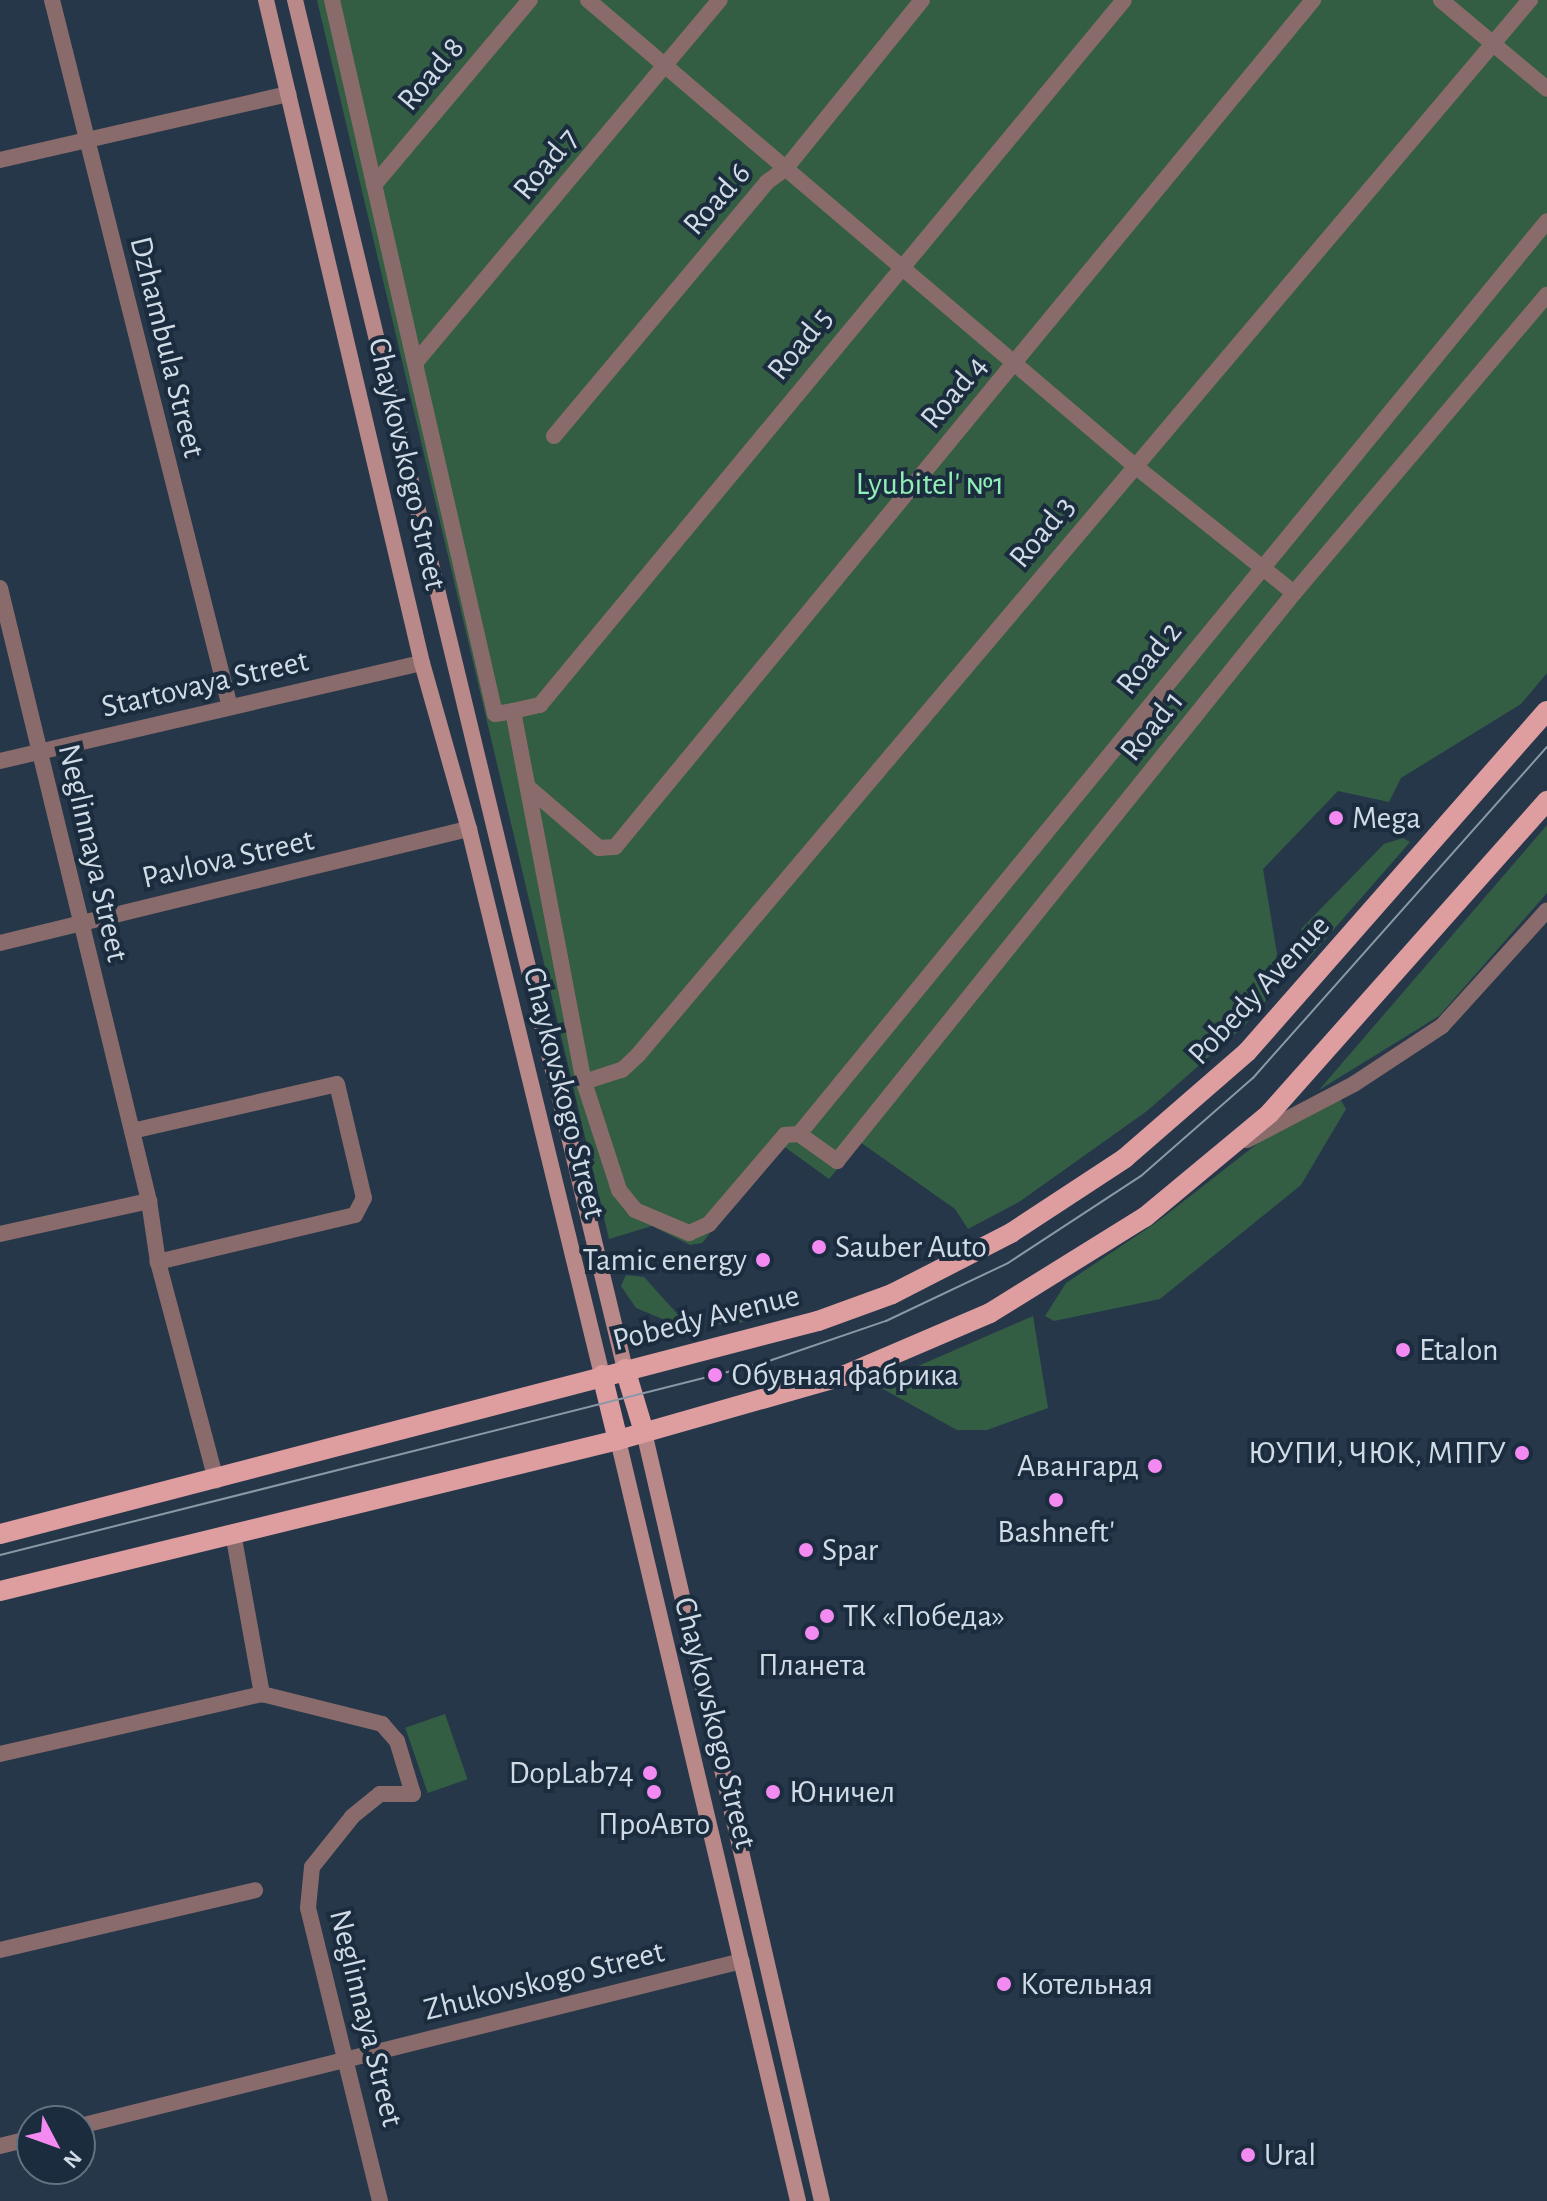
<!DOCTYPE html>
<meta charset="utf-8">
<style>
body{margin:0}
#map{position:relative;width:1547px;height:2201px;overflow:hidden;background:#253749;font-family:"Alegreya Sans",sans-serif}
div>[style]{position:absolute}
.green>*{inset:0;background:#345e44;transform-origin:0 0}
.minor>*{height:16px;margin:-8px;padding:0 8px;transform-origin:8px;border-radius:8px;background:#8a6b6b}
.secondary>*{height:16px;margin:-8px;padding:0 8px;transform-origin:8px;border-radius:8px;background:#b98889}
.primary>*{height:20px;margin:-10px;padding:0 10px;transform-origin:10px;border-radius:10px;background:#de9ea0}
.tram>*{height:2px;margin:-1px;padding:0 1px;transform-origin:1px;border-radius:1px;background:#8b98a6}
.dots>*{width:22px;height:22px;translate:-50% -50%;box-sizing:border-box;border:4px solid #1b2c3e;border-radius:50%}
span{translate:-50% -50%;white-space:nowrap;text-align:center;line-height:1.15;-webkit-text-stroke:8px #1b2c3e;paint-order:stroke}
.street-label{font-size:32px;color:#d0dbe6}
.park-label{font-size:32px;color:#91eeb6}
.poi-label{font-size:32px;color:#d0dbe6}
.left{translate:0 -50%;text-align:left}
.right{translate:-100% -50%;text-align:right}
.north{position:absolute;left:16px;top:2105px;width:80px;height:80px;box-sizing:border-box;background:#1b2c3e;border:2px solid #637281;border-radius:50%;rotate:131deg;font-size:22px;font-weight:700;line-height:32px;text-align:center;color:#d0dbe6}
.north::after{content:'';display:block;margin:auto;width:28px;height:36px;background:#f38af1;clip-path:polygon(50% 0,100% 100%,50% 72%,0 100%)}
</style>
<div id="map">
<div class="green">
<div style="clip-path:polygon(317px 0,1547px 0,1547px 673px,1521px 704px,1401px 778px,1389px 802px,1338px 791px,1263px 869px,1277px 954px,1270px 996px,1244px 1026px,1147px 1111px,1019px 1202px,968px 1229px,955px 1209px,860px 1142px,829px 1179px,782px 1145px,702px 1243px,690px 1245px,652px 1226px,609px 1239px)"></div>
<div style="clip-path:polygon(1547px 825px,1547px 893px,1439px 1016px,1319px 1090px)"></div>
<div style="clip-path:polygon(1403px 838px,1410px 842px,1307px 960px,1301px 929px,1384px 844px)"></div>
<div style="clip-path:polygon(1339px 1097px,1346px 1109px,1301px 1185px,1160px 1299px,1054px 1321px,1045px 1316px,1066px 1283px,1157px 1222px,1262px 1140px)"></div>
<div style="clip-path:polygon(626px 1275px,644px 1277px,682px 1319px,677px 1325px,636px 1308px,621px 1286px)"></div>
<div style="clip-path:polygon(749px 1299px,773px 1313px,725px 1327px,710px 1319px,711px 1311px)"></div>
<div style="clip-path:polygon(1033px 1316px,1048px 1408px,987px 1430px,957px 1430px,883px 1389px,886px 1380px)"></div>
<div style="left:445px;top:1714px;width:69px;height:42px;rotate:71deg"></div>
</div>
<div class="minor">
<div style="left:52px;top:0;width:729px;rotate:75.87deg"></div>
<div style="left:332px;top:0;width:732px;rotate:77.14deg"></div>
<div style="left:495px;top:714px;width:18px;rotate:-9deg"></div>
<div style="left:513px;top:711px;width:378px;rotate:79.2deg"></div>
<div style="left:584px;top:1082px;width:114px;rotate:72deg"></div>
<div style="left:619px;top:1190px;width:26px;rotate:51deg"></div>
<div style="left:635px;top:1210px;width:59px;rotate:23.1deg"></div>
<div style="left:689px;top:1233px;width:22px;rotate:-24deg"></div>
<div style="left:709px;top:1224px;width:117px;rotate:-49.5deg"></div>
<div style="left:785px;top:1135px;width:14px;rotate:-4deg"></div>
<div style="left:588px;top:0;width:719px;rotate:40.43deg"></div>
<div style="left:1135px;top:466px;width:203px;rotate:38.6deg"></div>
<div style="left:1441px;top:0;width:138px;rotate:40deg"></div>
<div style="left:0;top:160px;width:296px;rotate:-12.9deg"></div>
<div style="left:374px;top:185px;width:242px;rotate:-49.9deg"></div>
<div style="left:415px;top:363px;width:474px;rotate:-50deg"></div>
<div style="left:554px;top:436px;width:331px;rotate:-50deg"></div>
<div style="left:767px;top:182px;width:24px;rotate:-36deg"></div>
<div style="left:786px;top:168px;width:216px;rotate:-51deg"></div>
<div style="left:0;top:588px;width:631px;rotate:76.34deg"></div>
<div style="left:149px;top:1201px;width:62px;rotate:81.6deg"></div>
<div style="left:158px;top:1262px;width:226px;rotate:75.1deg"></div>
<div style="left:513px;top:711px;width:28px;rotate:-13deg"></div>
<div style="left:540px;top:705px;width:915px;rotate:-50.36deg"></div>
<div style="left:0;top:761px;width:433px;rotate:-13.1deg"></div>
<div style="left:529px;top:788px;width:92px;rotate:40.6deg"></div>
<div style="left:599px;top:848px;width:16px;rotate:-4deg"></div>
<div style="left:615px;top:847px;width:1098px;rotate:-50.51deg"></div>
<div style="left:0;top:943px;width:483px;rotate:-13.7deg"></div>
<div style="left:584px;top:1082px;width:40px;rotate:-18deg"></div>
<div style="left:622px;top:1070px;width:22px;rotate:-43deg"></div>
<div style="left:638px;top:1055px;width:1382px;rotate:-49.79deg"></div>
<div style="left:132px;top:1131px;width:210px;rotate:-12.9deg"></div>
<div style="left:337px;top:1084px;width:117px;rotate:76.7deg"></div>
<div style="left:364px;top:1198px;width:19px;rotate:118deg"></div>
<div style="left:355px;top:1215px;width:203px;rotate:166.6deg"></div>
<div style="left:799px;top:1134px;width:1180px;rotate:-50.67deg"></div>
<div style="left:799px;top:1134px;width:47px;rotate:35.4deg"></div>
<div style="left:837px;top:1161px;width:729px;rotate:-51.18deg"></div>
<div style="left:1294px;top:593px;width:391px;rotate:-49.7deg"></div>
<div style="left:1247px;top:1140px;width:121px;rotate:-27.6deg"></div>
<div style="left:1354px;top:1084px;width:105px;rotate:-33.4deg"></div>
<div style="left:1442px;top:1026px;width:156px;rotate:-47.8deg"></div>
<div style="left:0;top:1234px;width:153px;rotate:-12.5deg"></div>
<div style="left:233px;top:1533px;width:164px;rotate:79.8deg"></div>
<div style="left:262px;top:1694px;width:124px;rotate:14deg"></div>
<div style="left:382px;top:1724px;width:23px;rotate:49deg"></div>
<div style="left:397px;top:1741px;width:55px;rotate:73.2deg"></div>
<div style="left:413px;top:1794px;width:33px;rotate:180deg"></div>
<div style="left:380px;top:1794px;width:36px;rotate:141deg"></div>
<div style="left:352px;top:1817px;width:64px;rotate:128.7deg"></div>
<div style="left:312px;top:1867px;width:41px;rotate:95.6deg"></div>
<div style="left:308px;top:1908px;width:302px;rotate:76.2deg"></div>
<div style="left:0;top:1754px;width:269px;rotate:-12.9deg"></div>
<div style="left:0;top:1950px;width:262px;rotate:-13.2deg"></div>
<div style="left:80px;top:2126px;width:682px;rotate:-14deg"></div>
<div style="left:0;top:2146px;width:33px;rotate:-14deg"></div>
</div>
<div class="secondary">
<div style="left:266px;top:0;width:681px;rotate:76.76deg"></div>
<div style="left:422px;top:663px;width:173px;rotate:74.2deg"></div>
<div style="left:469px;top:829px;width:562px;rotate:76.31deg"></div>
<div style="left:295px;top:0;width:1408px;rotate:76.45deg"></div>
<div style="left:644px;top:1432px;width:789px;rotate:76.97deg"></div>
<div style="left:618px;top:1440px;width:782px;rotate:76.69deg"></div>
</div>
<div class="primary">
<div style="left:625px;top:1369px;width:66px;rotate:73.2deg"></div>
<div style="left:602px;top:1375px;width:67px;rotate:76.2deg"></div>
<div style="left:0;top:1534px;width:845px;rotate:-14.6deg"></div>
<div style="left:818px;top:1321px;width:79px;rotate:-20deg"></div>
<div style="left:892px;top:1294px;width:134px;rotate:-27.1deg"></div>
<div style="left:1011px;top:1233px;width:136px;rotate:-33.3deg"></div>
<div style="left:1125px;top:1158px;width:162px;rotate:-41deg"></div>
<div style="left:1247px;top:1052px;width:454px;rotate:-48.7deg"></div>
<div style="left:0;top:1591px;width:636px;rotate:-13.73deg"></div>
<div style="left:618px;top:1440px;width:234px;rotate:-15.9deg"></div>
<div style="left:843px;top:1376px;width:160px;rotate:-23.2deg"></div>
<div style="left:990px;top:1313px;width:182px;rotate:-31.8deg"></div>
<div style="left:1145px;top:1217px;width:161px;rotate:-39.7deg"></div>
<div style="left:1269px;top:1114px;width:419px;rotate:-48.4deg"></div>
</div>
<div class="tram">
<div style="left:0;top:1555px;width:787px;rotate:-14.12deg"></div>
<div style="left:763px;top:1363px;width:130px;rotate:-18.9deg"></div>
<div style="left:886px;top:1321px;width:135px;rotate:-25.4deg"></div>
<div style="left:1008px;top:1263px;width:159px;rotate:-33.2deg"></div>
<div style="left:1141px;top:1176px;width:149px;rotate:-41.2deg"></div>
<div style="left:1253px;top:1078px;width:443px;rotate:-48.4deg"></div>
</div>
<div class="dots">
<div style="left:1336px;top:818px;background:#f38af1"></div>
<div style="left:819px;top:1247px;background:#f38af1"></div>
<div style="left:763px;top:1260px;background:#f38af1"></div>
<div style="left:1403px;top:1350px;background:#f38af1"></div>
<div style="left:715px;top:1375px;background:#f38af1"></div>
<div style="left:1522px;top:1453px;background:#f38af1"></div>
<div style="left:1155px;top:1466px;background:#f38af1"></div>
<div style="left:1056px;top:1500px;background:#f38af1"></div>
<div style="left:806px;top:1550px;background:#f38af1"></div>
<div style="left:827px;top:1616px;background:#f38af1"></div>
<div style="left:812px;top:1633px;background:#f38af1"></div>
<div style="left:650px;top:1773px;background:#f38af1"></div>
<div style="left:654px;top:1792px;background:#f38af1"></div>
<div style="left:773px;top:1792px;background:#f38af1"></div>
<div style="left:1004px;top:1984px;background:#f38af1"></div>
<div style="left:1248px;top:2155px;background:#f38af1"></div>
</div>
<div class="street-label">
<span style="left:431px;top:74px;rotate:-50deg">Road 8</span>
<span style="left:546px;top:164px;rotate:-50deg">Road 7</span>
<span style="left:717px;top:199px;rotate:-49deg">Road 6</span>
<span style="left:800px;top:344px;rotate:-51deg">Road 5</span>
<span style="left:167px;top:347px;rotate:76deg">Dzhambula Street</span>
<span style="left:954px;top:392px;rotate:-50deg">Road 4</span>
<span style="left:407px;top:464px;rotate:77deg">Chaykovskogo Street</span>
<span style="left:1042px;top:532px;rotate:-50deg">Road 3</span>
<span style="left:1149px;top:658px;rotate:-51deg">Road 2</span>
<span style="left:205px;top:684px;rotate:-13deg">Startovaya Street</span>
<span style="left:1152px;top:726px;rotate:-51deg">Road 1</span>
<span style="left:93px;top:853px;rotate:77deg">Neglinnaya Street</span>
<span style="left:228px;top:859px;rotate:-13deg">Pavlova Street</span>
<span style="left:1259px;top:990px;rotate:-47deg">Pobedy Avenue</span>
<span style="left:564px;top:1093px;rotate:76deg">Chaykovskogo Street</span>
<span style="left:706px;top:1318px;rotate:-14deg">Pobedy Avenue</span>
<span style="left:715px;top:1723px;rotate:76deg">Chaykovskogo Street</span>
<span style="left:544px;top:1981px;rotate:-14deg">Zhukovskogo Street</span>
<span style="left:366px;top:2018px;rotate:76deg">Neglinnaya Street</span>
</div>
<div class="park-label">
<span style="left:930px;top:484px">Lyubitel' №1</span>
</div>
<div class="poi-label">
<span class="left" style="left:1352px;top:818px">Mega</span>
<span class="left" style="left:835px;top:1247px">Sauber Auto</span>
<span class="right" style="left:747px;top:1260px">Tamic energy</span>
<span class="left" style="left:1419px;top:1350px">Etalon</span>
<span class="left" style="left:731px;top:1375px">Обувная фабрика</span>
<span class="right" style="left:1506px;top:1453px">ЮУПИ, ЧЮК, МПГУ</span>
<span class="right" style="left:1139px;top:1466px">Авангард</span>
<span style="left:1056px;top:1532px">Bashneft'</span>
<span class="left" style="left:822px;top:1550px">Spar</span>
<span class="left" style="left:843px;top:1616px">ТК «Победа»</span>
<span style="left:812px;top:1665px">Планета</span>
<span class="right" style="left:634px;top:1773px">DopLab74</span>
<span class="left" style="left:789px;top:1792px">Юничел</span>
<span style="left:654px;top:1824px">ПроАвто</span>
<span class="left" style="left:1020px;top:1984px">Котельная</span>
<span class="left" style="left:1264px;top:2155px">Ural</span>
</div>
<div class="north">N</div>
</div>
